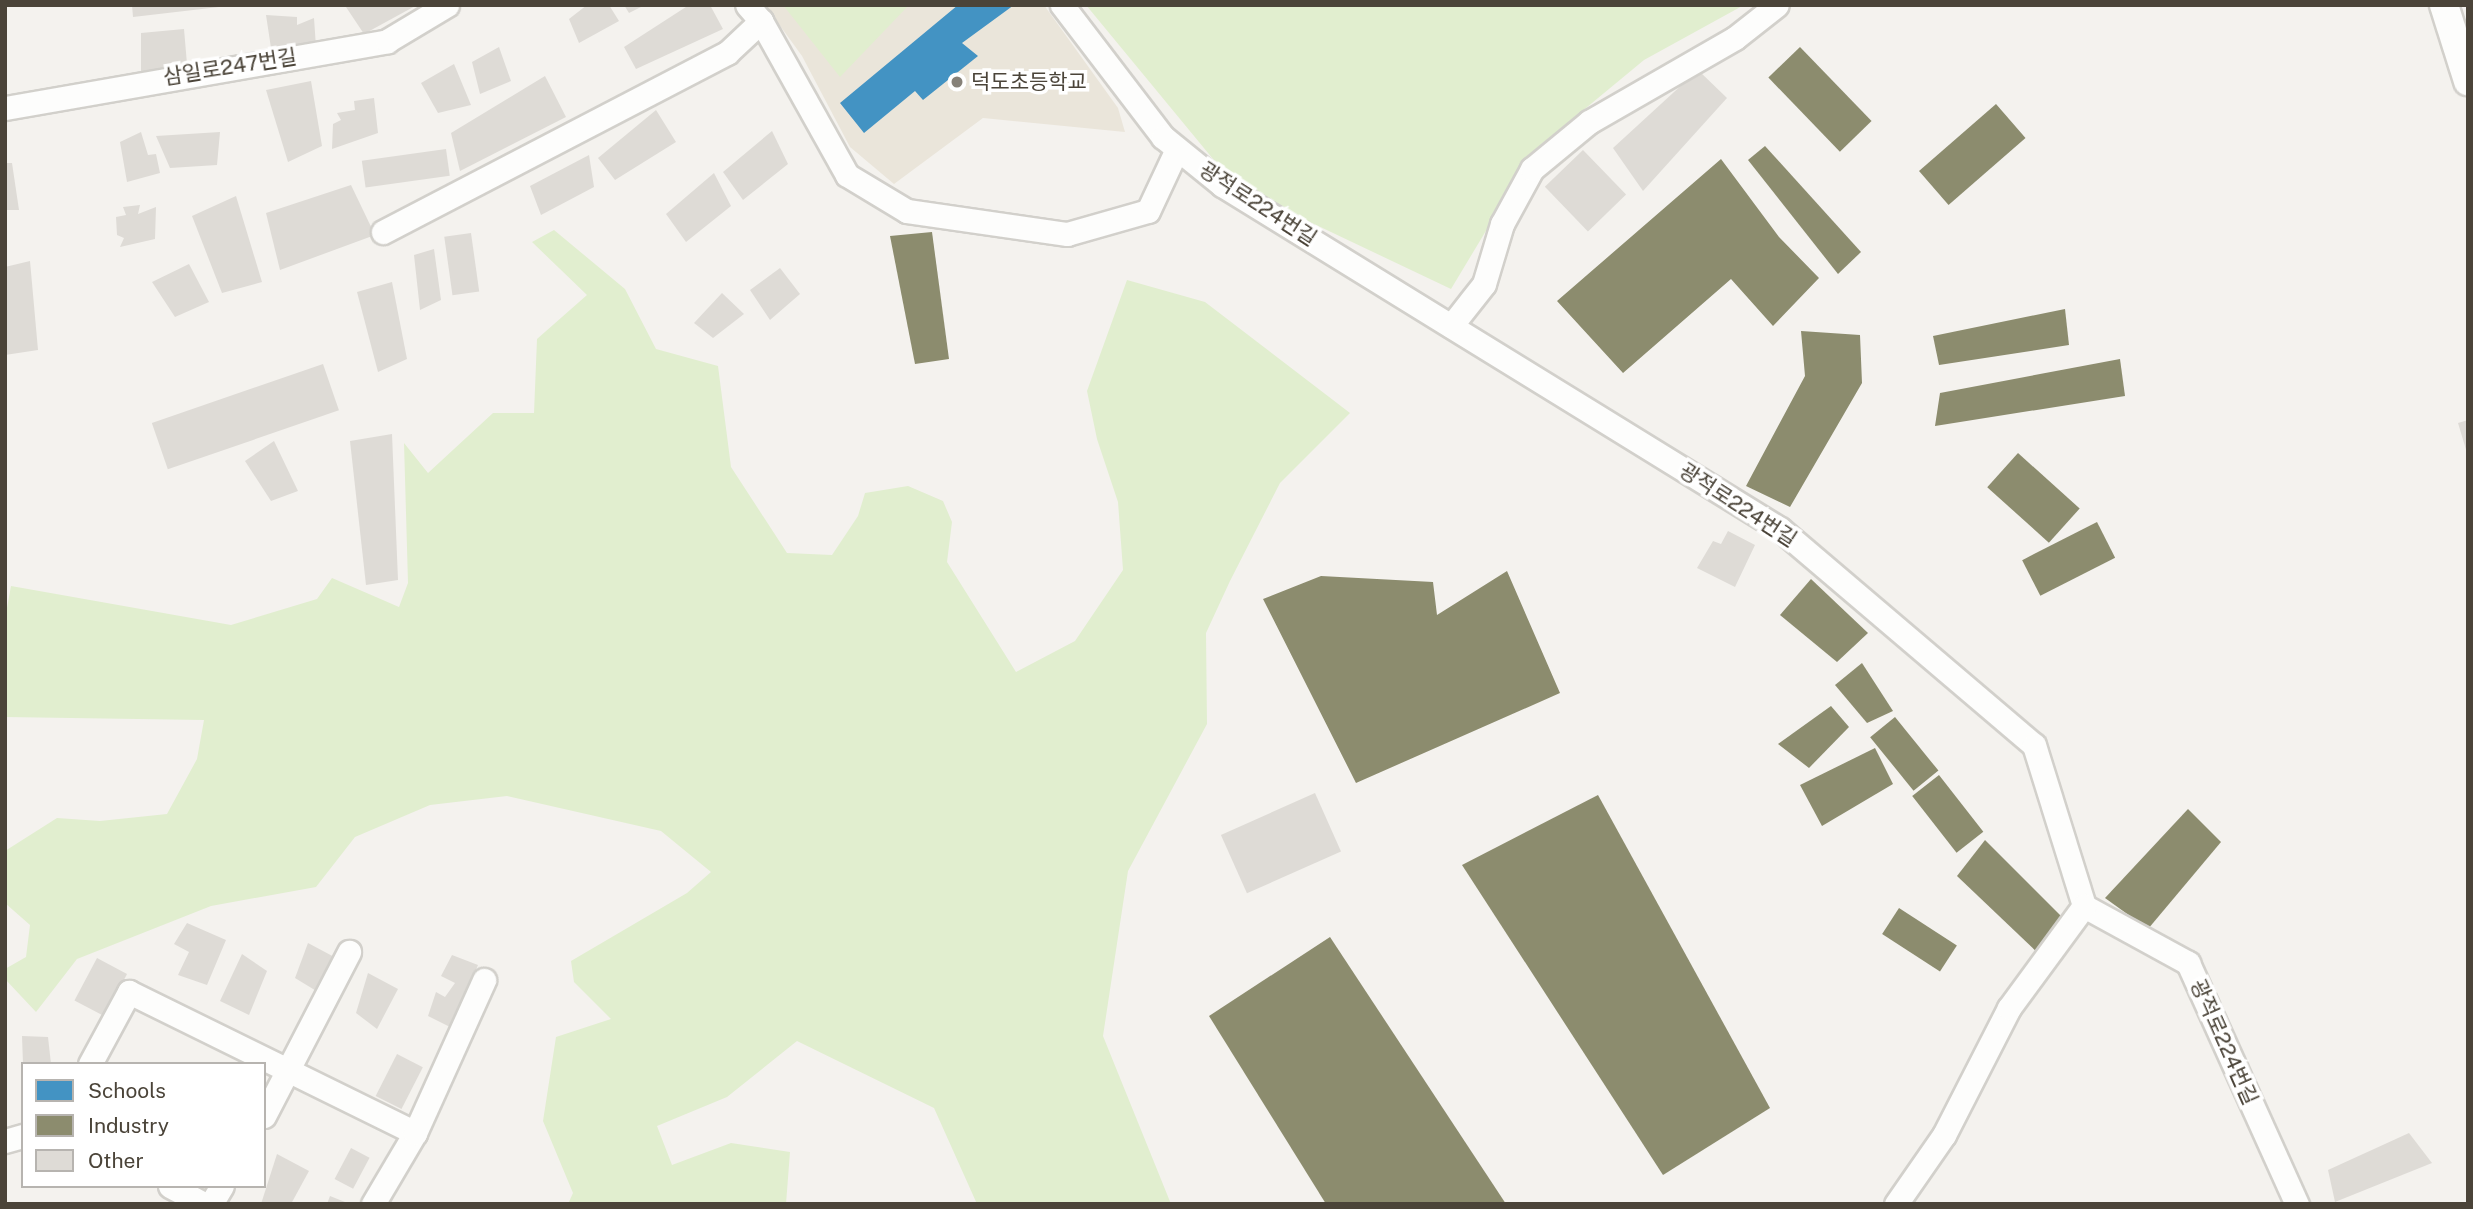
<!DOCTYPE html>
<meta charset="utf-8">
<style>
body{margin:0}
#map{position:relative;width:2473px;height:1209px;overflow:hidden;background:#f4f2ee;font-family:"Public Sans","Noto Sans KR",sans-serif}
div>[style]{position:absolute}
.education>*{inset:0;background:#eae5da}
.green>*{inset:0;background:#e1eecf}
.schools>*{inset:0;background:#4393c3}
.industry>*{inset:0;background:#8c8c6e;transform-origin:0 0}
.building>*{inset:0;background:#dedbd6;transform-origin:0 0}
.roads{filter:drop-shadow(2px 0 #d2d0cb) drop-shadow(-2px 0 #d2d0cb) drop-shadow(0 2px #d2d0cb) drop-shadow(0 -2px #d2d0cb)}
.minor>*{height:23px;margin:-11.5px;padding:0 11.5px;transform-origin:11.5px;border-radius:11.5px;background:#fdfdfc}
.tertiary>*{height:28px;margin:-14px;padding:0 14px;transform-origin:14px;border-radius:14px;background:#fdfdfc}
.dots>*{width:19px;height:19px;translate:-50% -50%;box-sizing:border-box;border:4px solid #fff;border-radius:50%}
span{translate:-50% -50%;white-space:nowrap;text-align:center;line-height:1.15;-webkit-text-stroke:7px #fff;paint-order:stroke}
.street-label{font-size:21px;color:#4b4439}
.poi-label{font-size:21px;color:#4b4439}
.left{translate:0 -50%;text-align:left}
.frame{position:absolute;inset:0;border:7px solid #4b4439;pointer-events:none}
.legend{position:absolute;left:21px;top:1062px;width:245px;height:126px;box-sizing:border-box;background:#fff;border:2px solid #b7b4b0;margin:0;padding:9px 12px;list-style:none;font-size:21px;color:#4b4439}
.legend li{display:flex;align-items:center;gap:14px;height:35px}
.legend b{width:35px;border:2px solid #b7b4b0}
</style>
<div id="map">
<div class="education">
<div style="clip-path:polygon(765px 5px,1044px 5px,1118px 108px,1125px 132px,983px 118px,894px 184px,850px 147px,802px 56px)"></div>
</div>
<div class="green">
<div style="clip-path:polygon(783px 5px,909px 5px,840px 77px)"></div>
<div style="clip-path:polygon(1086px 5px,1744px 5px,1644px 60px,1534px 151px,1451px 289px,1272px 204px,1227px 176px)"></div>
<div style="clip-path:polygon(554px 230px,625px 289px,656px 349px,718px 366px,731px 467px,787px 553px,832px 555px,858px 516px,865px 493px,908px 486px,943px 501px,952px 522px,947px 562px,1016px 672px,1075px 641px,1123px 570px,1118px 502px,1097px 439px,1087px 391px,1127px 280px,1205px 302px,1350px 413px,1280px 483px,1230px 581px,1206px 633px,1207px 724px,1128px 871px,1103px 1036px,1171px 1204px,977px 1204px,934px 1108px,797px 1041px,727px 1097px,657px 1126px,672px 1165px,731px 1143px,790px 1152px,786px 1204px,568px 1204px,573px 1193px,543px 1121px,556px 1037px,611px 1019px,574px 982px,571px 961px,687px 893px,711px 872px,661px 831px,507px 796px,430px 805px,355px 837px,316px 887px,211px 906px,77px 959px,36px 1012px,5px 979px,5px 969px,26px 957px,30px 925px,5px 903px,5px 851px,57px 818px,100px 821px,167px 814px,197px 759px,204px 720px,5px 717px,5px 619px,11px 586px,231px 625px,317px 599px,332px 578px,399px 607px,408px 583px,404px 443px,428px 473px,493px 413px,534px 413px,537px 339px,587px 295px,532px 242px)"></div>
</div>
<div class="schools">
<div style="clip-path:polygon(958px 5px,1014px 5px,962px 43px,978px 56px,923px 100px,915px 91px,864px 133px,840px 103px)"></div>
</div>
<div class="industry">
<div style="left:1800px;top:47px;width:103px;height:44px;rotate:46deg"></div>
<div style="left:1996px;top:104px;width:45px;height:102px;rotate:49deg"></div>
<div style="clip-path:polygon(1765px 146px,1861px 252px,1838px 274px,1748px 160px)"></div>
<div style="clip-path:polygon(1721px 159px,1779px 237px,1819px 278px,1773px 326px,1731px 279px,1623px 373px,1557px 301px)"></div>
<div style="clip-path:polygon(932px 232px,949px 359px,915px 364px,890px 236px)"></div>
<div style="clip-path:polygon(2065px 309px,2069px 345px,1939px 365px,1933px 336px)"></div>
<div style="clip-path:polygon(1801px 331px,1860px 335px,1862px 383px,1790px 507px,1746px 486px,1805px 376px)"></div>
<div style="clip-path:polygon(2120px 359px,2125px 396px,1935px 426px,1940px 393px)"></div>
<div style="left:2018px;top:453px;width:83px;height:46px;rotate:42deg"></div>
<div style="left:2097px;top:522px;width:40px;height:84px;rotate:63deg"></div>
<div style="clip-path:polygon(1507px 571px,1560px 693px,1356px 783px,1263px 599px,1321px 576px,1433px 582px,1437px 615px)"></div>
<div style="clip-path:polygon(1811px 579px,1868px 633px,1837px 662px,1780px 615px)"></div>
<div style="clip-path:polygon(1862px 663px,1893px 711px,1867px 723px,1835px 685px)"></div>
<div style="clip-path:polygon(1831px 706px,1849px 727px,1809px 768px,1778px 744px)"></div>
<div style="left:1895px;top:717px;width:69px;height:32px;rotate:51deg"></div>
<div style="clip-path:polygon(1875px 748px,1893px 784px,1822px 826px,1800px 785px)"></div>
<div style="left:1939px;top:775px;width:72px;height:34px;rotate:52deg"></div>
<div style="clip-path:polygon(1598px 795px,1770px 1108px,1663px 1175px,1462px 865px)"></div>
<div style="clip-path:polygon(2188px 809px,2221px 842px,2148px 929px,2105px 898px)"></div>
<div style="clip-path:polygon(1985px 840px,2061px 916px,2040px 955px,1957px 876px)"></div>
<div style="left:1899px;top:908px;width:69px;height:31px;rotate:33deg"></div>
<div style="clip-path:polygon(1330px 937px,1506px 1204px,1326px 1204px,1209px 1016px)"></div>
</div>
<div class="building">
<div style="clip-path:polygon(132px 5px,219px 5px,219px 7px,133px 17px)"></div>
<div style="clip-path:polygon(350px 5px,417px 5px,364px 34px,346px 7px)"></div>
<div style="clip-path:polygon(587px 5px,609px 5px,619px 21px,579px 43px,569px 19px)"></div>
<div style="clip-path:polygon(624px 5px,645px 5px,629px 13px)"></div>
<div style="clip-path:polygon(689px 5px,710px 5px,723px 29px,636px 69px,624px 47px)"></div>
<div style="clip-path:polygon(266px 15px,297px 17px,297px 25px,314px 18px,316px 47px,271px 48px)"></div>
<div style="clip-path:polygon(184px 29px,187px 64px,141px 73px,141px 33px)"></div>
<div style="clip-path:polygon(499px 47px,511px 81px,480px 94px,472px 62px)"></div>
<div style="clip-path:polygon(454px 64px,471px 105px,438px 113px,421px 83px)"></div>
<div style="clip-path:polygon(1698px 70px,1727px 98px,1643px 191px,1613px 148px)"></div>
<div style="clip-path:polygon(545px 76px,566px 117px,460px 171px,451px 133px)"></div>
<div style="clip-path:polygon(311px 81px,322px 146px,288px 162px,266px 90px)"></div>
<div style="clip-path:polygon(374px 98px,378px 133px,332px 149px,333px 124px,341px 120px,337px 113px,355px 110px,354px 101px)"></div>
<div style="clip-path:polygon(656px 110px,676px 142px,615px 180px,598px 158px)"></div>
<div style="clip-path:polygon(772px 131px,788px 164px,743px 200px,723px 172px)"></div>
<div style="clip-path:polygon(141px 132px,148px 155px,156px 154px,160px 173px,127px 182px,120px 142px)"></div>
<div style="clip-path:polygon(220px 132px,217px 165px,170px 168px,156px 136px)"></div>
<div style="left:446px;top:149px;width:27px;height:85px;rotate:82deg"></div>
<div style="left:1583px;top:150px;width:62px;height:53px;rotate:46deg"></div>
<div style="clip-path:polygon(589px 155px,594px 187px,541px 215px,530px 186px)"></div>
<div style="clip-path:polygon(5px 163px,12px 163px,19px 210px,5px 210px)"></div>
<div style="clip-path:polygon(714px 173px,731px 206px,686px 242px,666px 214px)"></div>
<div style="clip-path:polygon(351px 185px,375px 235px,280px 270px,266px 213px)"></div>
<div style="clip-path:polygon(236px 196px,262px 282px,222px 293px,192px 216px)"></div>
<div style="clip-path:polygon(140px 205px,138px 214px,156px 207px,155px 239px,120px 247px,124px 238px,117px 235px,116px 217px,126px 215px,123px 207px)"></div>
<div style="left:471px;top:233px;width:59px;height:27px;rotate:82deg"></div>
<div style="clip-path:polygon(434px 249px,441px 300px,420px 310px,414px 255px)"></div>
<div style="clip-path:polygon(30px 261px,38px 350px,5px 355px,5px 267px)"></div>
<div style="clip-path:polygon(189px 264px,209px 302px,175px 317px,152px 282px)"></div>
<div style="clip-path:polygon(780px 268px,800px 294px,770px 320px,750px 290px)"></div>
<div style="clip-path:polygon(392px 282px,407px 359px,378px 372px,357px 292px)"></div>
<div style="clip-path:polygon(722px 293px,744px 314px,713px 338px,694px 323px)"></div>
<div style="left:323px;top:364px;width:49px;height:181px;rotate:71deg"></div>
<div style="clip-path:polygon(2468px 420px,2468px 453px,2467px 453px,2458px 423px)"></div>
<div style="clip-path:polygon(392px 434px,398px 580px,366px 585px,350px 441px)"></div>
<div style="clip-path:polygon(274px 441px,298px 491px,271px 501px,245px 461px)"></div>
<div style="clip-path:polygon(1728px 531px,1755px 545px,1735px 587px,1697px 568px,1713px 541px,1721px 544px)"></div>
<div style="left:1315px;top:793px;width:64px;height:103px;rotate:66deg"></div>
<div style="clip-path:polygon(187px 923px,226px 940px,207px 985px,178px 975px,189px 952px,174px 944px)"></div>
<div style="clip-path:polygon(308px 943px,338px 959px,318px 992px,295px 978px)"></div>
<div style="clip-path:polygon(242px 954px,267px 971px,249px 1015px,220px 1001px)"></div>
<div style="clip-path:polygon(452px 955px,478px 965px,452px 1028px,428px 1016px,436px 992px,445px 997px,455px 983px,441px 976px)"></div>
<div style="left:97px;top:958px;width:34px;height:48px;rotate:28deg"></div>
<div style="clip-path:polygon(368px 973px,398px 989px,377px 1029px,356px 1013px)"></div>
<div style="clip-path:polygon(22px 1036px,48px 1037px,51px 1064px,23px 1064px)"></div>
<div style="left:397px;top:1054px;width:29px;height:47px;rotate:27deg"></div>
<div style="clip-path:polygon(2409px 1133px,2432px 1163px,2335px 1202px,2328px 1170px)"></div>
<div style="left:351px;top:1148px;width:21px;height:35px;rotate:28deg"></div>
<div style="clip-path:polygon(277px 1154px,309px 1171px,291px 1204px,261px 1204px)"></div>
<div style="clip-path:polygon(330px 1196px,350px 1204px,327px 1204px)"></div>
</div>
<div class="roads">
<div class="minor">
<div style="left:1062px;top:5px;width:166px;rotate:52.6deg"></div>
<div style="left:1163px;top:137px;width:76px;rotate:39.1deg"></div>
<div style="left:1222px;top:185px;width:656px;rotate:31.65deg"></div>
<div style="left:1780px;top:529px;width:333px;rotate:40.4deg"></div>
<div style="left:2034px;top:745px;width:169px;rotate:72.7deg"></div>
<div style="left:2084px;top:906px;width:119px;rotate:28.7deg"></div>
<div style="left:2188px;top:963px;width:265px;rotate:65.7deg"></div>
<div style="left:761px;top:21px;width:176px;rotate:60.8deg"></div>
<div style="left:847px;top:175px;width:70px;rotate:31deg"></div>
<div style="left:907px;top:211px;width:162px;rotate:8.2deg"></div>
<div style="left:1067px;top:234px;width:84px;rotate:-15.9deg"></div>
<div style="left:1148px;top:211px;width:68px;rotate:-64.9deg"></div>
<div style="left:5px;top:108px;width:388px;rotate:-9.9deg"></div>
<div style="left:387px;top:41px;width:70px;rotate:-31deg"></div>
<div style="left:383px;top:232px;width:388px;rotate:-27.5deg"></div>
<div style="left:727px;top:53px;width:47px;rotate:-43.3deg"></div>
<div style="left:761px;top:21px;width:21px;rotate:-131deg"></div>
<div style="left:1451px;top:326px;width:53px;rotate:-51.8deg"></div>
<div style="left:1484px;top:284px;width:63px;rotate:-73.3deg"></div>
<div style="left:1502px;top:224px;width:63px;rotate:-61.4deg"></div>
<div style="left:1532px;top:169px;width:74px;rotate:-39.5deg"></div>
<div style="left:1589px;top:122px;width:168px;rotate:-29.9deg"></div>
<div style="left:1735px;top:38px;width:53px;rotate:-38.2deg"></div>
<div style="left:90px;top:1064px;width:82px;rotate:-61.6deg"></div>
<div style="left:129px;top:992px;width:319px;rotate:26.2deg"></div>
<div style="left:264px;top:1116px;width:185px;rotate:-62.6deg"></div>
<div style="left:5px;top:1141px;width:19px;rotate:-16deg"></div>
<div style="left:170px;top:1186px;width:38px;rotate:28deg"></div>
<div style="left:211px;top:1204px;width:21px;rotate:-59deg"></div>
<div style="left:373px;top:1204px;width:82px;rotate:-59.4deg"></div>
<div style="left:415px;top:1133px;width:168px;rotate:-65.7deg"></div>
<div style="left:1896px;top:1204px;width:84px;rotate:-55.2deg"></div>
<div style="left:1944px;top:1135px;width:143px;rotate:-62.9deg"></div>
<div style="left:2009px;top:1008px;width:127px;rotate:-53.7deg"></div>
</div>
<div class="tertiary">
<div style="left:2444px;top:5px;width:80px;rotate:72.5deg"></div>
</div>
</div>
<div class="dots">
<div style="left:957px;top:82px;background:#868178"></div>
</div>
<div class="street-label">
<span style="left:230px;top:67px;rotate:-9deg">삼일로247번길</span>
<span style="left:1258px;top:204px;rotate:33deg">광적로224번길</span>
<span style="left:1738px;top:505px;rotate:33deg">광적로224번길</span>
<span style="left:2224px;top:1042px;rotate:66deg">광적로224번길</span>
</div>
<div class="poi-label">
<span class="left" style="left:971px;top:82px">덕도초등학교</span>
</div>
<div class="frame"></div>
<ul class="legend">
<li><b style="height:19px;background:#4393c3"></b>Schools</li>
<li><b style="height:19px;background:#8c8c6e"></b>Industry</li>
<li><b style="height:19px;background:#dedbd6"></b>Other</li>
</ul>
</div>
